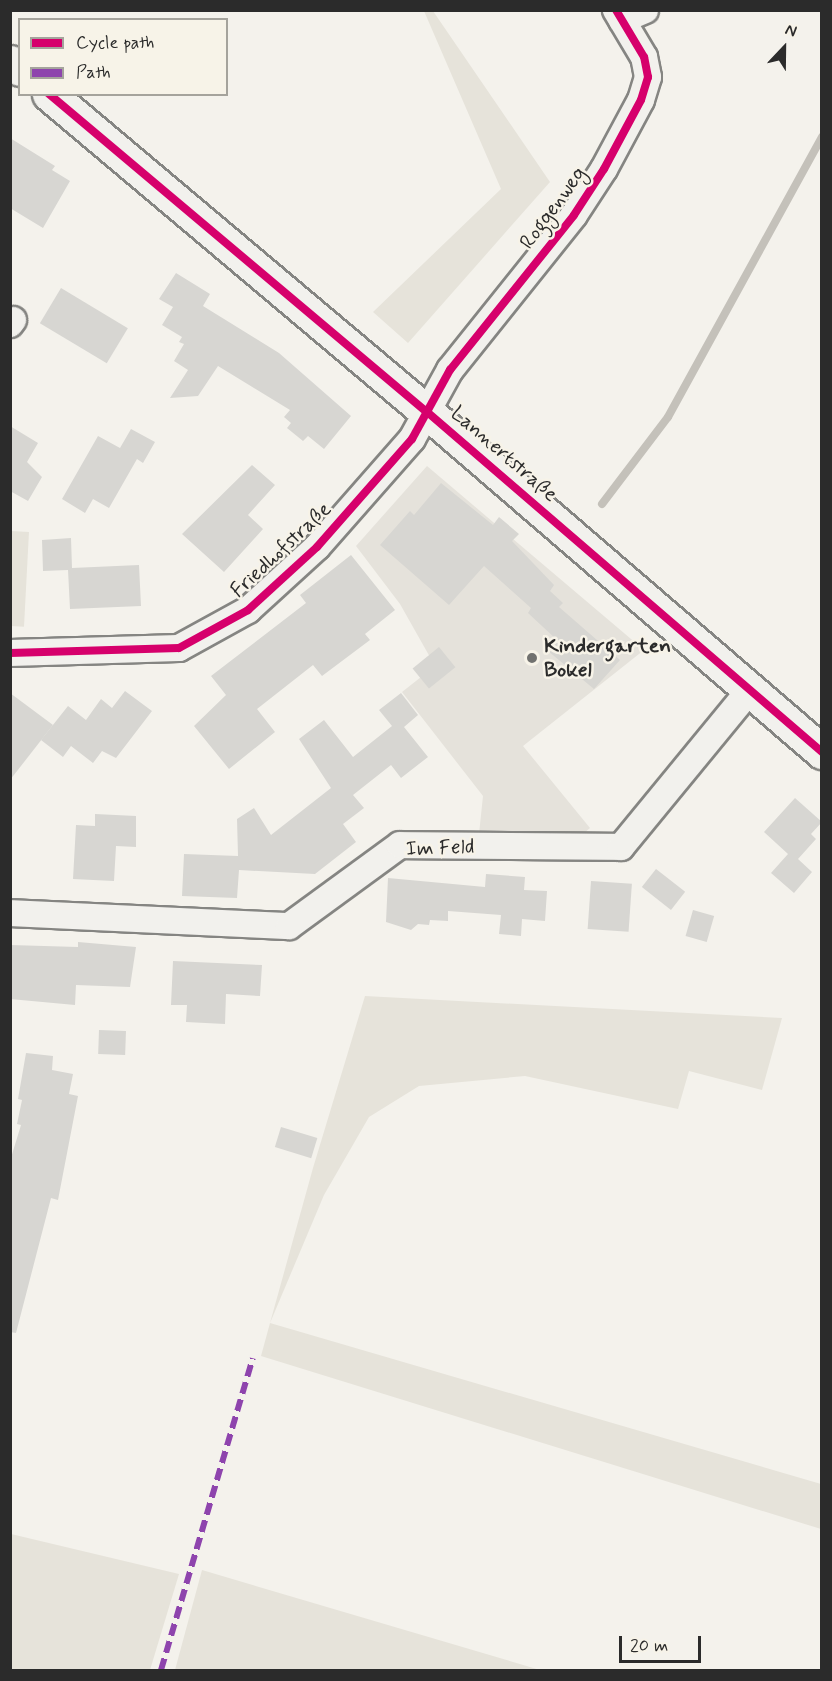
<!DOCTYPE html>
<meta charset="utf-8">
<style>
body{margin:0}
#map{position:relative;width:832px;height:1681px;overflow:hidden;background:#f4f2ec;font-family:Mynerve,sans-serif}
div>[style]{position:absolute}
.built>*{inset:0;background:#e5e2db}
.green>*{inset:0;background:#e6e3da;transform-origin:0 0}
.stream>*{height:8px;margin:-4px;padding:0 4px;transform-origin:4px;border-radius:4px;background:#c4c1ba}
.building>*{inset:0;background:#d7d6d2;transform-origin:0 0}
.roads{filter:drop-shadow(2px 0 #858582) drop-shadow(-2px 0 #858582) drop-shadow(0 2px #858582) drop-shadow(0 -2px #858582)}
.street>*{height:26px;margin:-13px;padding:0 13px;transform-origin:13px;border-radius:13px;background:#f2f1ed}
.secondary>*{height:33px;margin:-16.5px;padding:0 16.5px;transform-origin:16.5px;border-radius:16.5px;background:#f2f1ed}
.quiet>*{height:6px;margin-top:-3px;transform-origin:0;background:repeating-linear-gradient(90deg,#8e44ad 0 12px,transparent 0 18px)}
.cycleway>*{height:8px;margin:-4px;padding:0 4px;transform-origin:4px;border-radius:4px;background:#d6006c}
.dots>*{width:16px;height:16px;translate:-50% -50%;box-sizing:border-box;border:3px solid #f7f3e8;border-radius:50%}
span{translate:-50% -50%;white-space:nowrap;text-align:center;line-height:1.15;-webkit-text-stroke:5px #f7f3e8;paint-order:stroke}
.street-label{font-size:21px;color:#2b2b2b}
.poi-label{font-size:21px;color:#2b2b2b;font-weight:700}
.left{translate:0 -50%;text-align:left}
.frame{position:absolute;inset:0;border:12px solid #2b2b2b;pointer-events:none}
.legend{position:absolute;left:18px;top:18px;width:210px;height:78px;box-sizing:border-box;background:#f7f3e8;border:2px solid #a5a39c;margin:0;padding:8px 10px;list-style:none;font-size:18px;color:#2b2b2b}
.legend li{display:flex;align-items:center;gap:12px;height:30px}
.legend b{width:30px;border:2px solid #a5a39c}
.north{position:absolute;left:754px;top:18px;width:60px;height:60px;-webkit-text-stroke:4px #f7f3e8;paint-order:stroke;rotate:22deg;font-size:16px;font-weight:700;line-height:24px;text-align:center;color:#2b2b2b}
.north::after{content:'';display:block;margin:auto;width:21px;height:27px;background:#2b2b2b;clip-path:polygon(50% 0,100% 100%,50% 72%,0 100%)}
.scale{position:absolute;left:619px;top:1636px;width:82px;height:27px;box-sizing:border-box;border:3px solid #2b2b2b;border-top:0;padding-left:8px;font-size:18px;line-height:21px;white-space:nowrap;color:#2b2b2b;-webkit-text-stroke:4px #f7f3e8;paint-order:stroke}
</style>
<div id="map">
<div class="built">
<div style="clip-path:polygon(427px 466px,644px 650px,523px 746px,590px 828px,576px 840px,479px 834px,483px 796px,402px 692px,435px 666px,400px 604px,356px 546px)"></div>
</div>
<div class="green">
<div style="clip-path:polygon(424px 11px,433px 11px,550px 182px,408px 343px,373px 312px,501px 189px)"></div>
<div style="left:11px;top:531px;width:18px;height:95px;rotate:3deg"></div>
<div style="clip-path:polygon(365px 996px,782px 1018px,762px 1090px,689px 1071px,678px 1109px,525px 1076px,419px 1086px,369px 1117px,324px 1195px,270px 1323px,821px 1484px,821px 1529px,261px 1356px,270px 1323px,313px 1168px)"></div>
<div style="clip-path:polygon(11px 1534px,179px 1574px,150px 1670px,11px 1669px)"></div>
<div style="clip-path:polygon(202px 1570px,540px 1670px,175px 1670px)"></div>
</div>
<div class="stream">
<div style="left:602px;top:504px;width:109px;rotate:-52.8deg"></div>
<div style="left:668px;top:417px;width:320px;rotate:-61.2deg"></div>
</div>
<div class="building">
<div style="clip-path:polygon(10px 138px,55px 166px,52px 170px,70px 181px,43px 228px,10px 208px)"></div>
<div style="clip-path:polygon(176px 273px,210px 294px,203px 306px,279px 353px,351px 416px,324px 449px,308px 436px,303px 441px,287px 428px,291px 423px,284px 417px,290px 410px,218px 366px,198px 396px,170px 398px,188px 370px,174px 361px,184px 344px,179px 342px,182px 337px,162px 325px,173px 307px,159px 299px)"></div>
<div style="left:61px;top:288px;width:78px;height:41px;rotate:31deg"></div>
<div style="clip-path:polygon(10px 426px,38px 443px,27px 462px,42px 477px,28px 501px,10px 491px)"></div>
<div style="clip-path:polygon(131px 429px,155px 442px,143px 463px,137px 459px,109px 508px,93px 499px,85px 513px,62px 499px,98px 436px,120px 448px)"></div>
<div style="clip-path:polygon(252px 465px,275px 485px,248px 515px,263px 529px,224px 572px,182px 534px)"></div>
<div style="clip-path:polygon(441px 483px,493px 525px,499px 517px,519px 534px,512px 541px,554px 585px,550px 591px,563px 603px,559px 607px,620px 660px,594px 689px,548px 651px,557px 640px,528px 613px,531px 608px,484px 566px,449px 605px,380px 545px,410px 511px,414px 515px)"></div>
<div style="clip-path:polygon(71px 538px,72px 568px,139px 565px,141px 606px,70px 609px,68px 570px,43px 571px,42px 540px)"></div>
<div style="clip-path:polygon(351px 555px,395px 610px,365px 634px,370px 640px,322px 676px,313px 665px,257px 709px,275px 732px,229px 769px,194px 726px,226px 695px,211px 676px,306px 603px,300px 595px)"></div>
<div style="left:439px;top:647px;width:26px;height:34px;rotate:51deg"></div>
<div style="clip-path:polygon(125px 691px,152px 711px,116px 758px,102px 751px,93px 763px,71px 746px,63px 757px,41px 740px,68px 706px,86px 720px,101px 699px,112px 708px)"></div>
<div style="clip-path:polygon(10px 693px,53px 725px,10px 780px)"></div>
<div style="clip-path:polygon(401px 693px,418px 715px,404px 727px,428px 757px,401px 778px,391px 765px,353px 795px,364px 808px,343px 824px,356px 842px,315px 874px,239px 870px,237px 898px,182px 896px,184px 854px,238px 856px,237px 819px,254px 808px,271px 835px,331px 788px,299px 739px,324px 720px,353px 757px,392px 726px,379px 710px)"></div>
<div style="clip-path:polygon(795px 798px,822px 822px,811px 834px,816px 839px,798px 859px,812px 872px,794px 893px,771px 873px,788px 854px,764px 832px)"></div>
<div style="clip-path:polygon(95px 814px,136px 816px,136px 847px,116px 846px,114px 881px,73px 879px,76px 825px,95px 826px)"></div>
<div style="left:656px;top:869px;width:37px;height:23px;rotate:38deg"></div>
<div style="clip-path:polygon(486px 874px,525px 877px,524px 890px,547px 891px,545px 921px,522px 919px,521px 936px,499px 934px,501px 915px,448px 911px,448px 921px,430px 920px,429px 925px,418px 924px,411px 930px,386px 922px,388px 878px,485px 887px)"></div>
<div style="left:591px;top:881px;width:41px;height:48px;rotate:4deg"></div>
<div style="left:693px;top:910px;width:22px;height:27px;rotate:16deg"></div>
<div style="clip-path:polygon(78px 942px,136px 947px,130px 987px,76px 985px,75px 1005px,10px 999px,10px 945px,78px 947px)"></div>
<div style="clip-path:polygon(173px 961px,262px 965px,260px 996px,226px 994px,225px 1024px,186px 1022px,187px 1005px,171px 1005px)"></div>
<div style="left:99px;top:1030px;width:27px;height:24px;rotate:2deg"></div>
<div style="clip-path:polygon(26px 1053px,53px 1056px,52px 1070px,73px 1074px,69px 1094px,78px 1096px,58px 1200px,51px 1198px,16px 1333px,10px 1332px,10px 1161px,21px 1125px,17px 1124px,22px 1100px,18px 1099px)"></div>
<div style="left:281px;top:1127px;width:38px;height:21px;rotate:17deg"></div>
</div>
<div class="roads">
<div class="street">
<div style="left:622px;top:20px;width:25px;rotate:-23deg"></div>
<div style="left:10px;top:324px;width:5px;rotate:-53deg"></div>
<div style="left:10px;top:653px;width:169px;rotate:-1.7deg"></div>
<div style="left:179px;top:648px;width:79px;rotate:-28.8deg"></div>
<div style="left:248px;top:610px;width:93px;rotate:-42.4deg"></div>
<div style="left:317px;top:547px;width:144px;rotate:-48.7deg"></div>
<div style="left:412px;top:439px;width:79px;rotate:-61.2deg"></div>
<div style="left:450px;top:370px;width:198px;rotate:-51.3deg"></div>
<div style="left:574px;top:215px;width:55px;rotate:-56.9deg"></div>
<div style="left:604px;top:169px;width:78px;rotate:-61.8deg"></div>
<div style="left:641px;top:100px;width:24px;rotate:-73deg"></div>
<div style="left:648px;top:77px;width:20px;rotate:-101deg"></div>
<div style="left:644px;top:57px;width:55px;rotate:-120.8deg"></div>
<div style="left:10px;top:913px;width:279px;rotate:2.7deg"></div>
<div style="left:289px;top:926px;width:137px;rotate:-36.1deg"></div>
<div style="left:400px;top:845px;width:221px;rotate:0.5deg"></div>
<div style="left:621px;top:847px;width:202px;rotate:-50.6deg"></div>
</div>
<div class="secondary">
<div style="left:10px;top:62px;width:12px;rotate:35deg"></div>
<div style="left:49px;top:94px;width:493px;rotate:40.1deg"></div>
<div style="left:426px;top:411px;width:523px;rotate:40.73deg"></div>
</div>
</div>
<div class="quiet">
<div style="left:161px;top:1670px;width:325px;rotate:-73.6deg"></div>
</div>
<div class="cycleway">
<div style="left:49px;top:94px;width:493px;rotate:40.1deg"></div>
<div style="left:426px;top:411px;width:523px;rotate:40.73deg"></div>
<div style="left:10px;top:653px;width:169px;rotate:-1.7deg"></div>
<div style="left:179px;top:648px;width:79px;rotate:-28.8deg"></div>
<div style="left:248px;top:610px;width:93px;rotate:-42.4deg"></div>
<div style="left:317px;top:547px;width:144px;rotate:-48.7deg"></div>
<div style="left:412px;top:439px;width:79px;rotate:-61.2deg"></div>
<div style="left:450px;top:370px;width:198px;rotate:-51.3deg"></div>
<div style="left:574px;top:215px;width:55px;rotate:-56.9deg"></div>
<div style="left:604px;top:169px;width:78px;rotate:-61.8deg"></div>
<div style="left:641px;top:100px;width:24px;rotate:-73deg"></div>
<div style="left:648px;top:77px;width:20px;rotate:-101deg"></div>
<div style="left:644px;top:57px;width:55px;rotate:-120.8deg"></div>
</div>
<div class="dots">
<div style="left:532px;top:658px;background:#71716f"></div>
</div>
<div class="street-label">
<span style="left:553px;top:208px;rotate:-54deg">Roggenweg</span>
<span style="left:504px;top:454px;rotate:41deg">Lannertstraße</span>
<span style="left:281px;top:550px;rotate:-43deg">Friedhofstraße</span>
<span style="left:440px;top:848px;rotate:-2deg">Im Feld</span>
</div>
<div class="poi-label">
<span class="left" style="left:544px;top:658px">Kindergarten<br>Bokel</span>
</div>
<div class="frame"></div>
<ul class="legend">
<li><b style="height:8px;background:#d6006c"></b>Cycle path</li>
<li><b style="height:8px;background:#8e44ad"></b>Path</li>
</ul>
<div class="north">N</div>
<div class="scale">20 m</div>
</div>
